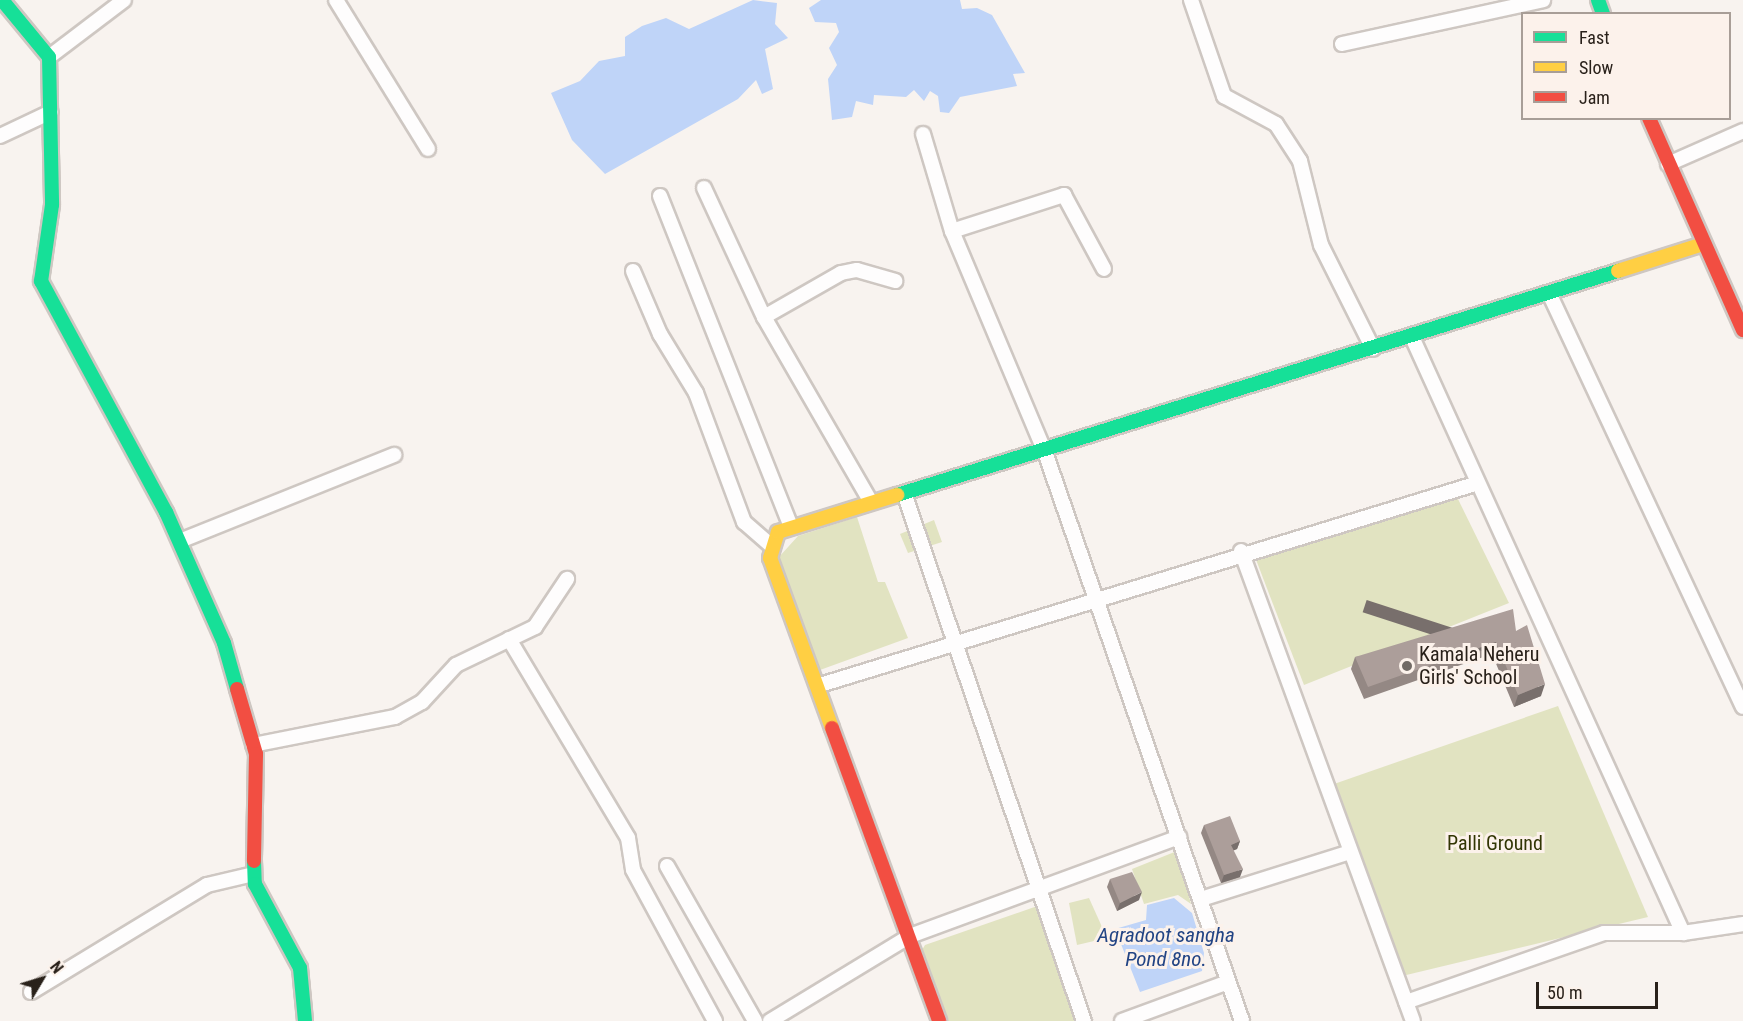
<!DOCTYPE html>
<style>
body{margin:0}
#map{position:relative;width:1743px;height:1021px;overflow:hidden;background:#f8f3ef;font-family:"Roboto Condensed",sans-serif}
div>[style]{position:absolute}
.green>*{inset:0;background:#e1e3c1}
.water>*{inset:0;background:#bfd4f8}
.roads{filter:drop-shadow(2px 0 #cec7c2) drop-shadow(-2px 0 #cec7c2) drop-shadow(0 2px #cec7c2) drop-shadow(0 -2px #cec7c2)}
.street>*{height:14px;margin:-7px;padding:0 7px;transform-origin:7px;border-radius:7px;background:#fefdfd}
.fast>*{height:14px;margin:-7px;padding:0 7px;transform-origin:7px;border-radius:7px;background:#16e098}
.slow>*{height:14px;margin:-7px;padding:0 7px;transform-origin:7px;border-radius:7px;background:#ffcf43}
.jam>*{height:14px;margin:-7px;padding:0 7px;transform-origin:7px;border-radius:7px;background:#f24e42}
.wall>*{inset:0;background:#948884}
.shaded-wall>*{inset:0;background:#786f6c;transform-origin:0 0}
.building>*{inset:0;background:#ac9e9a}
.dots>*{width:16px;height:16px;translate:-50% -50%;box-sizing:border-box;border:3px solid #fcf2eb;border-radius:50%}
span{translate:-50% -50%;white-space:nowrap;text-align:center;line-height:1.15;-webkit-text-stroke:6px #fcf2eb;paint-order:stroke}
.poi-label{font-size:20px;color:#29211a}
.left{translate:0 -50%;text-align:left}
.park-label{font-size:20px;color:#323604}
.water-label{font-size:21px;color:#224484;font-style:italic}
.legend{position:absolute;left:1521px;top:12px;width:210px;height:108px;box-sizing:border-box;background:#fcf2eb;border:2px solid #a89e97;margin:0;padding:8px 10px;list-style:none;font-size:18px;color:#29211a}
.legend li{display:flex;align-items:center;gap:12px;height:30px}
.legend b{width:30px;border:2px solid #a89e97}
.north{position:absolute;left:12px;top:949px;width:60px;height:60px;-webkit-text-stroke:4px #fcf2eb;paint-order:stroke;rotate:52deg;font-size:16px;font-weight:700;line-height:24px;text-align:center;color:#29211a}
.north::after{content:'';display:block;margin:auto;width:21px;height:27px;background:#29211a;clip-path:polygon(50% 0,100% 100%,50% 72%,0 100%)}
.scale{position:absolute;left:1536px;top:982px;width:122px;height:27px;box-sizing:border-box;border:3px solid #29211a;border-top:0;padding-left:8px;font-size:18px;line-height:21px;white-space:nowrap;color:#29211a;-webkit-text-stroke:4px #fcf2eb;paint-order:stroke}
</style>
<div id="map">
<div class="green">
<div style="clip-path:polygon(1455px 493px,1509px 603px,1304px 685px,1255px 557px)"></div>
<div style="clip-path:polygon(857px 517px,878px 582px,885px 582px,908px 638px,820px 670px,779px 557px,798px 536px)"></div>
<div style="clip-path:polygon(934px 520px,942px 542px,908px 553px,900px 534px)"></div>
<div style="clip-path:polygon(1558px 706px,1648px 917px,1398px 977px,1334px 784px)"></div>
<div style="clip-path:polygon(1177px 851px,1191px 904px,1178px 895px,1144px 904px,1132px 869px)"></div>
<div style="clip-path:polygon(1089px 898px,1107px 938px,1077px 945px,1069px 903px)"></div>
<div style="clip-path:polygon(1046px 903px,1083px 1021px,942px 1021px,919px 955px,925px 945px)"></div>
</div>
<div class="water">
<div style="clip-path:polygon(753px 0,777px 3px,775px 24px,788px 38px,765px 49px,773px 89px,762px 94px,756px 80px,738px 99px,605px 174px,572px 140px,551px 93px,580px 81px,599px 61px,625px 56px,625px 37px,642px 26px,666px 18px,689px 29px)"></div>
<div style="clip-path:polygon(821px 0,960px 0,962px 9px,977px 8px,992px 15px,1025px 73px,1013px 74px,1017px 86px,960px 97px,949px 113px,940px 112px,938px 96px,930px 91px,924px 101px,914px 90px,906px 97px,874px 95px,873px 105px,856px 101px,852px 117px,832px 120px,828px 79px,837px 65px,829px 48px,839px 32px,836px 23px,815px 22px,809px 8px)"></div>
<div style="clip-path:polygon(1174px 898px,1192px 913px,1204px 953px,1202px 971px,1140px 992px,1115px 929px,1146px 920px,1147px 905px)"></div>
</div>
<div class="roads">
<div class="street">
<div style="left:336px;top:0;width:175px;rotate:58.3deg"></div>
<div style="left:1191px;top:0;width:102px;rotate:71deg"></div>
<div style="left:1224px;top:96px;width:59px;rotate:28.3deg"></div>
<div style="left:1276px;top:124px;width:44px;rotate:57deg"></div>
<div style="left:1300px;top:161px;width:87px;rotate:76deg"></div>
<div style="left:1321px;top:245px;width:116px;rotate:63.4deg"></div>
<div style="left:1342px;top:44px;width:206px;rotate:-12.3deg"></div>
<div style="left:49px;top:57px;width:94px;rotate:-37.2deg"></div>
<div style="left:923px;top:134px;width:101px;rotate:73.4deg"></div>
<div style="left:952px;top:231px;width:240px;rotate:67.2deg"></div>
<div style="left:1045px;top:452px;width:602px;rotate:70.9deg"></div>
<div style="left:0;top:136px;width:56px;rotate:-25.2deg"></div>
<div style="left:1668px;top:164px;width:82px;rotate:-23.7deg"></div>
<div style="left:704px;top:188px;width:142px;rotate:65.1deg"></div>
<div style="left:764px;top:317px;width:214px;rotate:60deg"></div>
<div style="left:660px;top:196px;width:354px;rotate:68.4deg"></div>
<div style="left:952px;top:231px;width:118px;rotate:-17.8deg"></div>
<div style="left:1064px;top:195px;width:84px;rotate:61.6deg"></div>
<div style="left:633px;top:271px;width:69px;rotate:66.8deg"></div>
<div style="left:660px;top:334px;width:69px;rotate:58.6deg"></div>
<div style="left:696px;top:393px;width:138px;rotate:69.6deg"></div>
<div style="left:744px;top:522px;width:35px;rotate:41deg"></div>
<div style="left:1549px;top:293px;width:457px;rotate:64.9deg"></div>
<div style="left:764px;top:317px;width:89px;rotate:-29.7deg"></div>
<div style="left:841px;top:273px;width:16px;rotate:-11deg"></div>
<div style="left:857px;top:270px;width:40px;rotate:16deg"></div>
<div style="left:1412px;top:337px;width:655px;rotate:65.55deg"></div>
<div style="left:904px;top:493px;width:558px;rotate:71.18deg"></div>
<div style="left:180px;top:541px;width:231px;rotate:-21.9deg"></div>
<div style="left:1241px;top:551px;width:500px;rotate:69.9deg"></div>
<div style="left:509px;top:639px;width:232px;rotate:59.1deg"></div>
<div style="left:628px;top:838px;width:32px;rotate:81deg"></div>
<div style="left:633px;top:870px;width:172px;rotate:61.5deg"></div>
<div style="left:820px;top:685px;width:685px;rotate:-17.06deg"></div>
<div style="left:253px;top:745px;width:145px;rotate:-11.2deg"></div>
<div style="left:395px;top:717px;width:31px;rotate:-29deg"></div>
<div style="left:422px;top:702px;width:50px;rotate:-47.4deg"></div>
<div style="left:456px;top:665px;width:88px;rotate:-25.7deg"></div>
<div style="left:535px;top:627px;width:58px;rotate:-56.3deg"></div>
<div style="left:667px;top:866px;width:178px;rotate:60.4deg"></div>
<div style="left:1201px;top:899px;width:156px;rotate:-17.5deg"></div>
<div style="left:31px;top:992px;width:206px;rotate:-31.3deg"></div>
<div style="left:207px;top:885px;width:48px;rotate:-13.2deg"></div>
<div style="left:1406px;top:1002px;width:210px;rotate:-19.2deg"></div>
<div style="left:1604px;top:933px;width:79px"></div>
<div style="left:1683px;top:933px;width:61px;rotate:-8.5deg"></div>
<div style="left:770px;top:1021px;width:164px;rotate:-31.3deg"></div>
<div style="left:910px;top:936px;width:287px;rotate:-20.2deg"></div>
<div style="left:1122px;top:1021px;width:113px;rotate:-20.2deg"></div>
</div>
<div class="fast">
<div style="left:2px;top:0;width:74px;rotate:50.5deg"></div>
<div style="left:49px;top:57px;width:148px;rotate:88.8deg"></div>
<div style="left:52px;top:205px;width:77px;rotate:98.2deg"></div>
<div style="left:41px;top:281px;width:263px;rotate:61.6deg"></div>
<div style="left:166px;top:512px;width:143px;rotate:66.1deg"></div>
<div style="left:224px;top:643px;width:48px;rotate:74.2deg"></div>
<div style="left:1598px;top:0;width:15px;rotate:70deg"></div>
<div style="left:897px;top:495px;width:755px;rotate:-17.26deg"></div>
<div style="left:254px;top:861px;width:23px;rotate:88deg"></div>
<div style="left:255px;top:884px;width:95px;rotate:61.8deg"></div>
<div style="left:300px;top:968px;width:53px;rotate:84.6deg"></div>
</div>
<div class="slow">
<div style="left:1618px;top:271px;width:89px;rotate:-17.6deg"></div>
<div style="left:832px;top:728px;width:181px;rotate:-110deg"></div>
<div style="left:770px;top:558px;width:27px;rotate:-73deg"></div>
<div style="left:778px;top:532px;width:125px;rotate:-17.3deg"></div>
</div>
<div class="jam">
<div style="left:1649px;top:118px;width:232px;rotate:66.1deg"></div>
<div style="left:237px;top:689px;width:68px;rotate:73.7deg"></div>
<div style="left:256px;top:754px;width:107px;rotate:91.1deg"></div>
<div style="left:832px;top:728px;width:312px;rotate:69.9deg"></div>
</div>
</div>
<div class="wall">
<div style="clip-path:polygon(1516px 631px,1541px 696px,1514px 707px,1492px 654px,1364px 699px,1351px 669px,1355px 657px)"></div>
<div style="clip-path:polygon(1204px 825px,1240px 841px,1237px 849px,1233px 850px,1240px 877px,1221px 883px,1201px 833px)"></div>
<div style="clip-path:polygon(1110px 879px,1139px 900px,1117px 911px,1107px 887px)"></div>
</div>
<div class="shaded-wall">
<div style="left:1496px;top:642px;width:13px;height:136px;rotate:108deg"></div>
<div style="clip-path:polygon(1545px 684px,1541px 696px,1514px 707px,1518px 695px)"></div>
<div style="clip-path:polygon(1240px 841px,1237px 849px,1228px 853px,1231px 845px)"></div>
<div style="clip-path:polygon(1243px 869px,1240px 877px,1221px 883px,1224px 875px)"></div>
<div style="clip-path:polygon(1142px 892px,1139px 900px,1117px 911px,1120px 903px)"></div>
</div>
<div class="building">
<div style="clip-path:polygon(1513px 609px,1516px 631px,1527px 625px,1545px 684px,1518px 695px,1496px 642px,1368px 687px,1355px 657px)"></div>
<div style="clip-path:polygon(1230px 816px,1240px 841px,1231px 845px,1243px 869px,1224px 875px,1204px 825px)"></div>
<div style="clip-path:polygon(1132px 872px,1142px 892px,1120px 903px,1110px 879px)"></div>
</div>
<div class="dots">
<div style="left:1407px;top:666px;background:#716a65"></div>
</div>
<div class="poi-label">
<span class="left" style="left:1419px;top:666px">Kamala Neheru<br>Girls' School</span>
</div>
<div class="park-label">
<span style="left:1495px;top:843px">Palli Ground</span>
</div>
<div class="water-label">
<span style="left:1166px;top:947px">Agradoot sangha<br>Pond 8no.</span>
</div>
<ul class="legend">
<li><b style="height:8px;background:#16e098"></b>Fast</li>
<li><b style="height:8px;background:#ffcf43"></b>Slow</li>
<li><b style="height:8px;background:#f24e42"></b>Jam</li>
</ul>
<div class="north">N</div>
<div class="scale">50 m</div>
</div>
